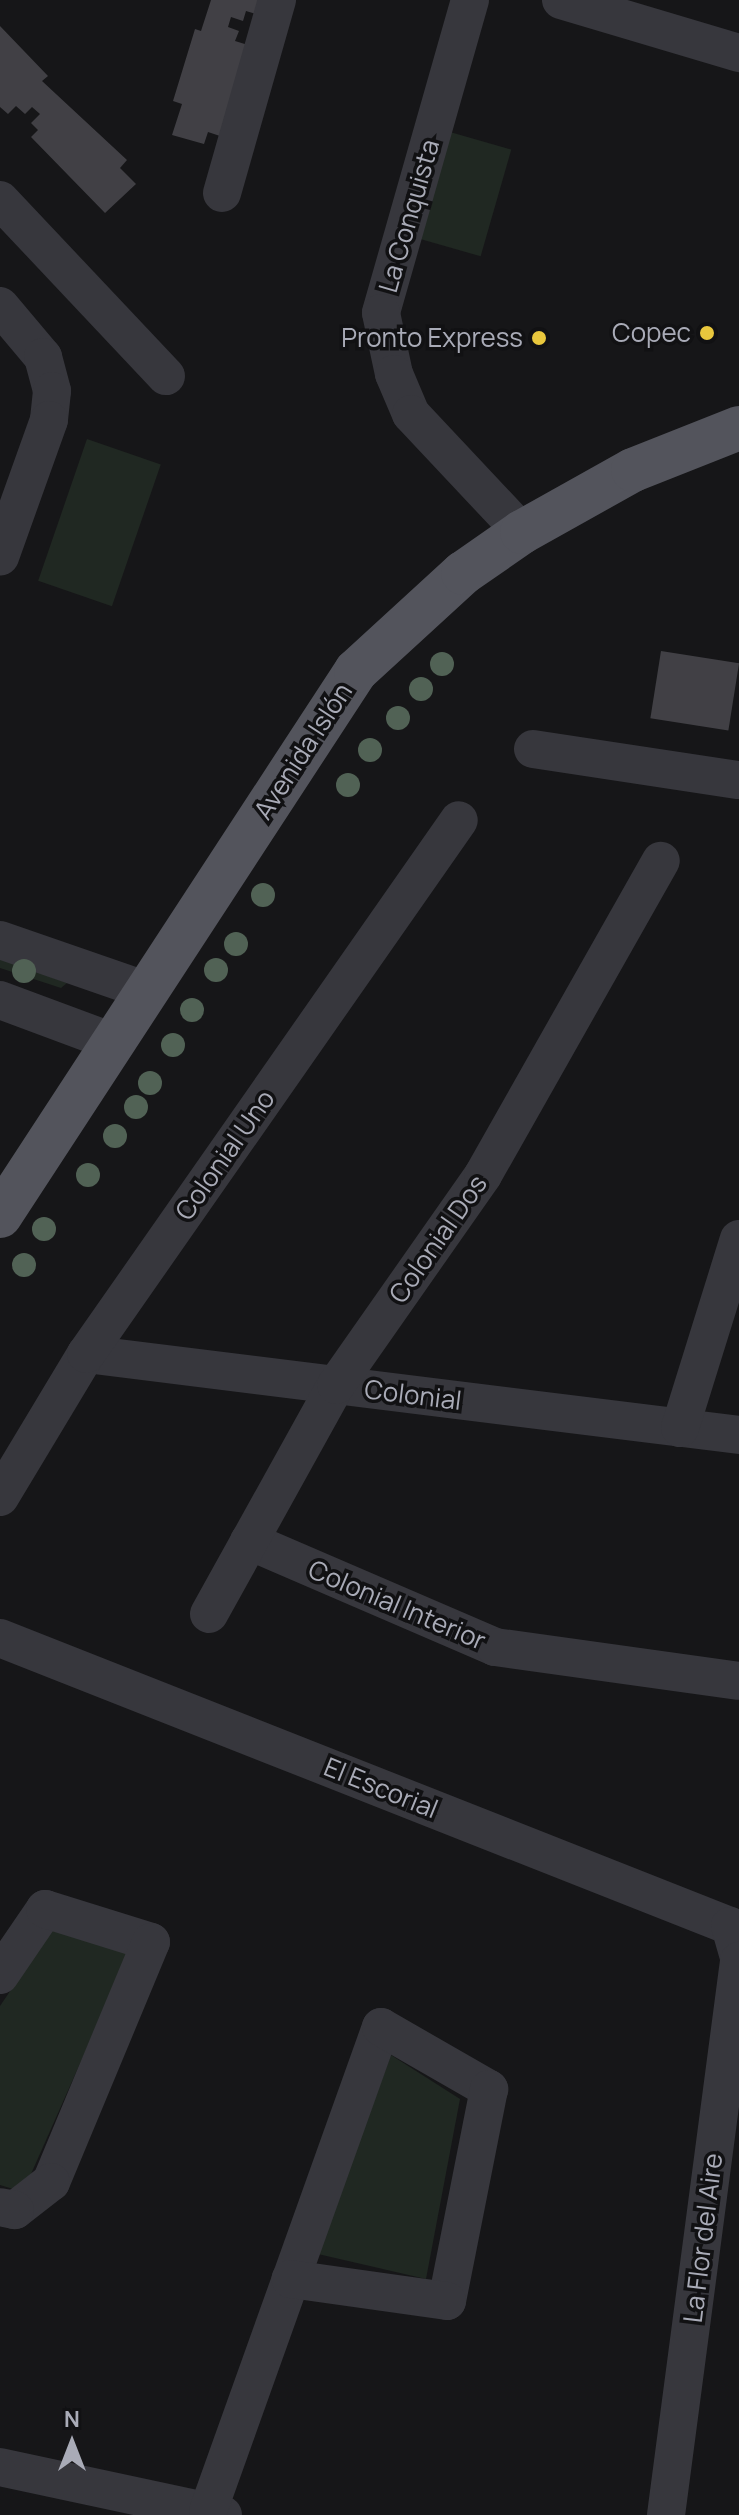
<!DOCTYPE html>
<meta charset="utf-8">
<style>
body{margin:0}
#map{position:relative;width:739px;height:2515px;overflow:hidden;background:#161618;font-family:Manrope,sans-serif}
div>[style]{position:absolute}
.green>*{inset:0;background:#202822;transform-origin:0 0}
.building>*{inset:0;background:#414045;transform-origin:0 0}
.minor>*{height:38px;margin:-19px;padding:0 19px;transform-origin:19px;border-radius:19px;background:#37373d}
.major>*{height:44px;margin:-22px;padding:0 22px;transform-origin:22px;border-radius:22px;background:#53545c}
.trees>*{width:24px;height:24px;margin:-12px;border-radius:50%;background:#516255}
.dots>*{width:22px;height:22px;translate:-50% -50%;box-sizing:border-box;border:4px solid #111113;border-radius:50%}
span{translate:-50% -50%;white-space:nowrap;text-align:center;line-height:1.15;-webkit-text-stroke:7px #111113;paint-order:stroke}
.street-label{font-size:26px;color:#a9abb7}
.poi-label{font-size:26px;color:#a9abb7}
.right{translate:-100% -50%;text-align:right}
.north{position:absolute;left:32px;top:2403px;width:80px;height:80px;-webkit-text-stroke:6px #111113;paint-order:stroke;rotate:0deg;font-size:22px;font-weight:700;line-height:32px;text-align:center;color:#a9abb7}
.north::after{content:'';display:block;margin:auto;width:28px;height:36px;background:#a9abb7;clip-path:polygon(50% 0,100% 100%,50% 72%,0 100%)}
</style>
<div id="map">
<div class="green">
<div style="left:443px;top:130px;width:71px;height:111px;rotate:16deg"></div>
<div style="left:87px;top:439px;width:78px;height:150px;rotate:19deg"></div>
<div style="clip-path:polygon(0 958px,67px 983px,61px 988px,0 968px)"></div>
<div style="clip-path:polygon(55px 1925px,129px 1953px,23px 2192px,0 2185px,0 2006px)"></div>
<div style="clip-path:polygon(391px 2055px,460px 2099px,426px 2279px,318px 2254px)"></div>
</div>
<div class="building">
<div style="clip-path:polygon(211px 0,260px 0,256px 14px,246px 11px,243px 21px,231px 17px,228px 27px,239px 31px,235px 41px,248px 45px,220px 136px,208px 132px,204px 144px,172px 135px,182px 104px,173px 101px,195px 29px,201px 31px)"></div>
<div style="clip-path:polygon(0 26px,48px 76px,42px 81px,127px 160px,120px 168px,136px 184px,105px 213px,31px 137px,38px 130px,31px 123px,40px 114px,32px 107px,25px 114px,16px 106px,8px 114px,0 107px)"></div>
<div style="left:661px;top:651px;width:79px;height:68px;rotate:9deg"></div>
</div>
<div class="minor">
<div style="left:470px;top:0;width:325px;rotate:105.9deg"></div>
<div style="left:381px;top:313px;width:62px;rotate:78deg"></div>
<div style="left:394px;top:374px;width:43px;rotate:67deg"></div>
<div style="left:411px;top:414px;width:162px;rotate:46.8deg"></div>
<div style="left:561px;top:0;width:186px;rotate:16.6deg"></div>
<div style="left:222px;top:193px;width:201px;rotate:-74.1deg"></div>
<div style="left:0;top:200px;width:242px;rotate:46.7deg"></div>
<div style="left:0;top:306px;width:67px;rotate:49.9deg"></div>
<div style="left:43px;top:357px;width:35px;rotate:75deg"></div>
<div style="left:52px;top:391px;width:29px;rotate:96deg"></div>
<div style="left:49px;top:420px;width:145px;rotate:109.7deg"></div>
<div style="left:533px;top:749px;width:208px;rotate:8.6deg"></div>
<div style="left:0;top:940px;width:156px;rotate:19.1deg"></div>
<div style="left:0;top:1000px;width:121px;rotate:20.4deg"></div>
<div style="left:86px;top:1354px;width:658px;rotate:7.07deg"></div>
<div style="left:680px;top:1428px;width:198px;rotate:-72.7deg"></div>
<div style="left:0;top:1497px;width:167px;rotate:-59deg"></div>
<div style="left:86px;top:1354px;width:651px;rotate:-55.07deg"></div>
<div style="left:249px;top:1541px;width:268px;rotate:23.3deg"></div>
<div style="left:495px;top:1647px;width:246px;rotate:7.9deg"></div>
<div style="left:209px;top:1614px;width:262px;rotate:-61deg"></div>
<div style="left:336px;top:1385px;width:256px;rotate:-55deg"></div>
<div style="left:483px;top:1175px;width:361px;rotate:-60.5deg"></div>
<div style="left:0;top:1638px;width:785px;rotate:21.53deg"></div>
<div style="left:730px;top:1926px;width:33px;rotate:74deg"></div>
<div style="left:0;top:1975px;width:80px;rotate:-55.7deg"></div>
<div style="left:45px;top:1909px;width:111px;rotate:17.3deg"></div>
<div style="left:151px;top:1942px;width:260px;rotate:112.6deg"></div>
<div style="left:51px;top:2182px;width:46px;rotate:142.1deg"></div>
<div style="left:15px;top:2210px;width:15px;rotate:-169deg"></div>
<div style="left:0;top:2467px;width:228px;rotate:12.1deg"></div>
<div style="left:208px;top:2511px;width:514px;rotate:-70.33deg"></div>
<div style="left:381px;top:2027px;width:125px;rotate:29.9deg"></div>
<div style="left:489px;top:2089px;width:216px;rotate:101.2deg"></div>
<div style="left:447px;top:2301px;width:158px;rotate:-172deg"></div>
<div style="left:666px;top:2515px;width:559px;rotate:-82.49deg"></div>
</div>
<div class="major">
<div style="left:0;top:1216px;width:651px;rotate:-56.85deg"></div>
<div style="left:356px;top:671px;width:145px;rotate:-42.5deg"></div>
<div style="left:463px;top:573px;width:72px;rotate:-34.8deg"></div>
<div style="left:522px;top:532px;width:127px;rotate:-29.2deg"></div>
<div style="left:633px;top:470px;width:114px;rotate:-21.6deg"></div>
</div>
<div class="trees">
<div style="left:442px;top:664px"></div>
<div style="left:421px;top:689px"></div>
<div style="left:398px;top:718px"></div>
<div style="left:370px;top:750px"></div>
<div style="left:348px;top:785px"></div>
<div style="left:263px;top:895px"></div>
<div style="left:236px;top:944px"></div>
<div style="left:216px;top:970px"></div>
<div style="left:24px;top:971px"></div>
<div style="left:192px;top:1010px"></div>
<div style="left:173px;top:1045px"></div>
<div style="left:150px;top:1083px"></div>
<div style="left:136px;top:1107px"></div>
<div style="left:115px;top:1136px"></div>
<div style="left:88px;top:1175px"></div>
<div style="left:44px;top:1229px"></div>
<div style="left:24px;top:1265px"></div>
</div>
<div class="dots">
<div style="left:707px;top:333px;background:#e9c73d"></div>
<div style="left:539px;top:338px;background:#e9c73d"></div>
</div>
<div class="street-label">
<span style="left:409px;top:216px;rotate:-74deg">La Conquista</span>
<span style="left:303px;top:751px;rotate:-57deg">Avenida Islón</span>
<span style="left:225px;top:1155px;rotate:-55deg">Colonial Uno</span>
<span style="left:438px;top:1239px;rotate:-55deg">Colonial Dos</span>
<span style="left:413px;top:1395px;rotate:7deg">Colonial</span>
<span style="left:397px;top:1605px;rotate:23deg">Colonial Interior</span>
<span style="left:381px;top:1788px;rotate:22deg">El Escorial</span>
<span style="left:703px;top:2238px;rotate:-83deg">La Flor del Aire</span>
</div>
<div class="poi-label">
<span class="right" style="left:691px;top:333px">Copec</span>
<span class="right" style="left:523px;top:338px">Pronto Express</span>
</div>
<div class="north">N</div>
</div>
